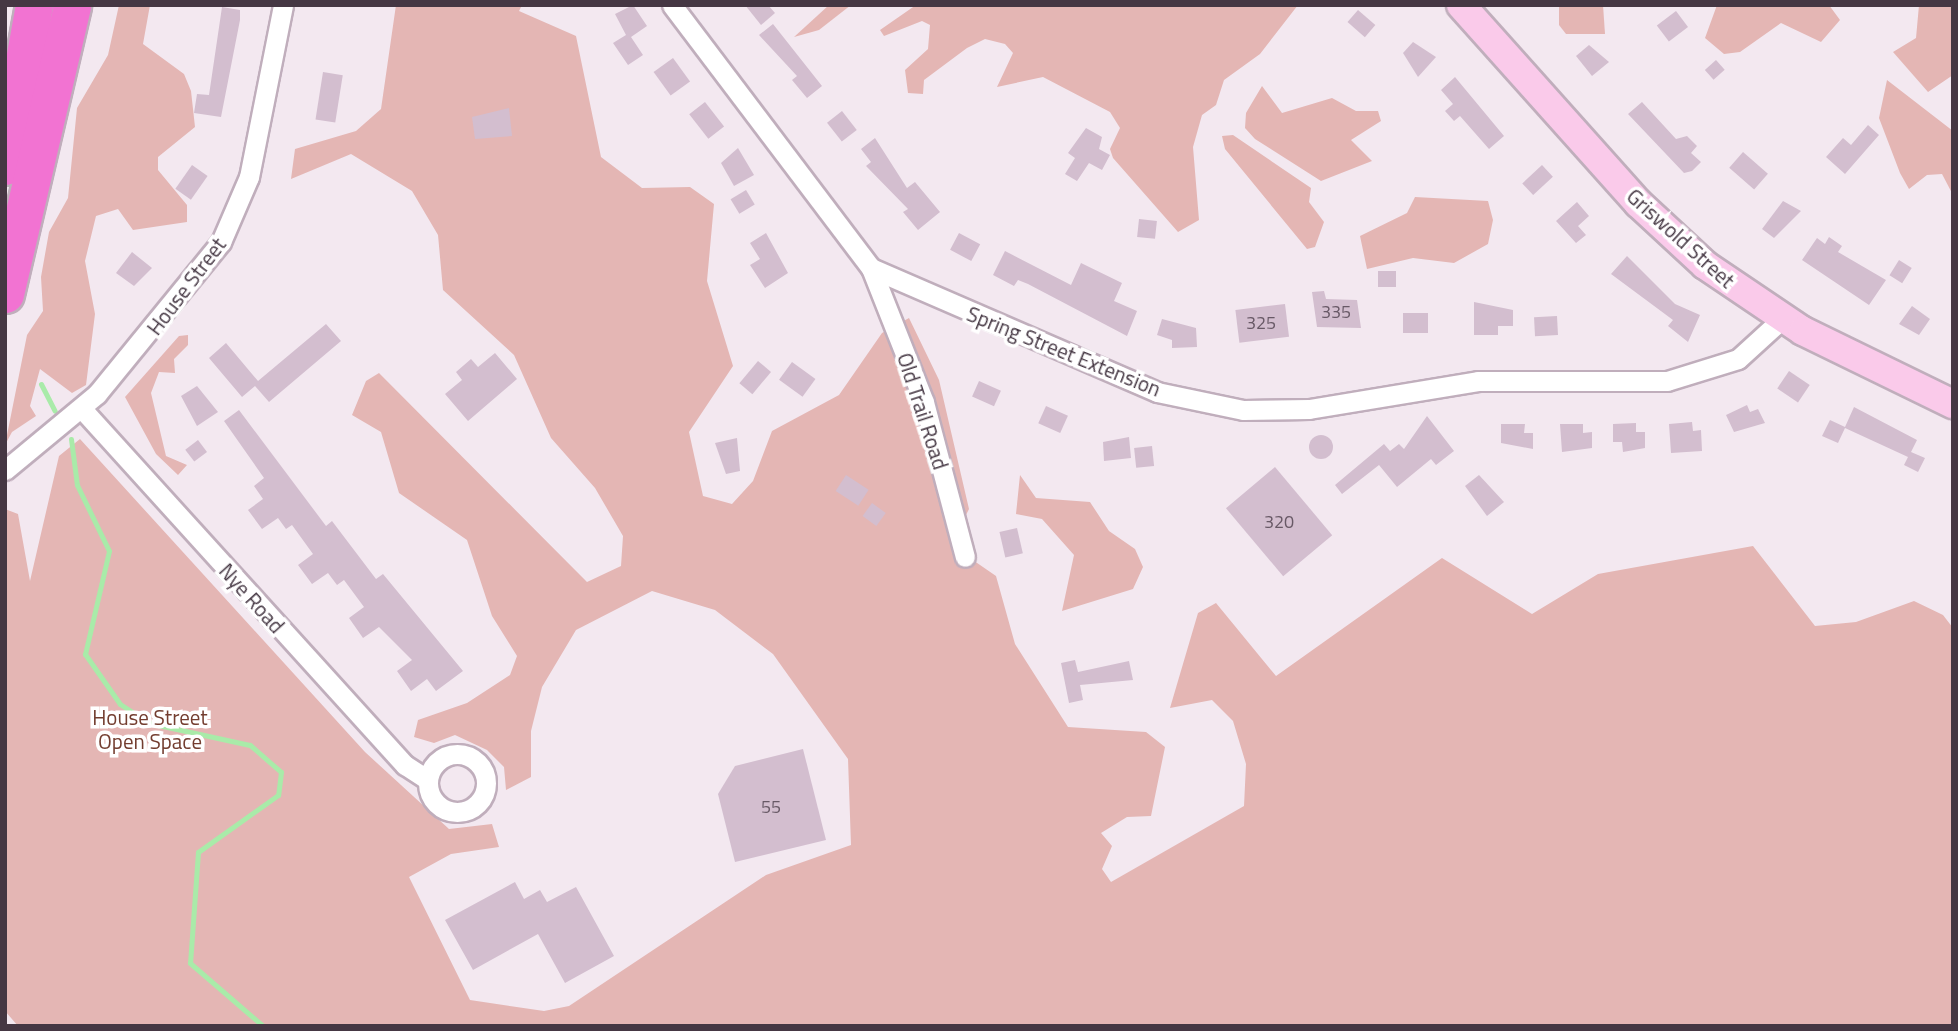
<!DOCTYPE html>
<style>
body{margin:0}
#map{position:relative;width:1958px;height:1031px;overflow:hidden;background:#f3e8f0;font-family:"Titillium Web",sans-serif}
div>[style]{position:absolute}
.green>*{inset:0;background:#e4b6b4}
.stream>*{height:5px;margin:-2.5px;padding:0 2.5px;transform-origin:2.5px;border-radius:2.5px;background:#a9eba9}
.building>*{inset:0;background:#d3becf;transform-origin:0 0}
.round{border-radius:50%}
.roads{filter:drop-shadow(2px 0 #c0aebc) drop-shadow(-2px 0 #c0aebc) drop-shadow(0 2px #c0aebc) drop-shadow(0 -2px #c0aebc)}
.minor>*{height:19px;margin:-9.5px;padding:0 9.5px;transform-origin:9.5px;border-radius:9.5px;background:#fff}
.minor>.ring{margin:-9.5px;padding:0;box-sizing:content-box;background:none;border:19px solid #fff;border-radius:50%}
.secondary>*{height:28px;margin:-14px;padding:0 14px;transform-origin:14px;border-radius:14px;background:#facaea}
.motorway>*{height:37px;margin:-18.5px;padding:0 18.5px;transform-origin:18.5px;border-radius:18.5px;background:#f273d2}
span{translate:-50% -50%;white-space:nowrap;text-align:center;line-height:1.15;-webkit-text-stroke:7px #fff;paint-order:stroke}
.number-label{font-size:18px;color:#685966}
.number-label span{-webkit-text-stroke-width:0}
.street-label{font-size:21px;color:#453743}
.park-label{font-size:21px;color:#733d2f}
.frame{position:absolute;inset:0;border:7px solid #453743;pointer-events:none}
</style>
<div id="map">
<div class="green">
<div style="clip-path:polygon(119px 5px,150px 5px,143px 44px,184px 74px,191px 91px,195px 127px,158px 157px,158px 170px,187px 205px,187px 222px,133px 230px,118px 209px,96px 216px,85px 261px,95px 314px,86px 385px,72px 393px,40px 369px,30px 406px,36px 416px,12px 432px,5px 445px,27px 335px,43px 311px,41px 277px,49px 232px,68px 198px,77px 108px,108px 55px)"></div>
<div style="clip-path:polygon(396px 5px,522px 5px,519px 11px,576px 36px,601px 157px,642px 188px,690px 187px,714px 204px,707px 281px,733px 366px,689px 432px,703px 496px,732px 504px,753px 481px,772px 431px,839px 395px,882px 333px,909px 318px,939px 380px,969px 509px,951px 545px,996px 576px,1015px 644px,1068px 727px,1146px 732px,1165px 747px,1151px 816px,1127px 817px,1101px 833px,1112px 846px,1102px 869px,1111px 882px,1244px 806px,1246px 764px,1233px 721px,1212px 700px,1170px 708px,1198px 613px,1216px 603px,1276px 676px,1442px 558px,1532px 614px,1598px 574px,1753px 546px,1815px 626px,1856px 622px,1914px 601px,1943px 615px,1953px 628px,1953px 1026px,18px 1026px,5px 1011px,5px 509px,18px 514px,30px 581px,59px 456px,80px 439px,365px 752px,449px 829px,492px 824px,499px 847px,451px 854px,409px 877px,470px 1000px,544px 1011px,569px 1006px,766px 875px,851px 845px,848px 759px,773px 654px,715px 610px,652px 591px,576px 630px,542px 687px,531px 731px,531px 777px,506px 790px,504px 767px,487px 750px,455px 735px,434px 743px,414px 737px,418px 720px,467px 703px,510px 675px,517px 656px,492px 616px,467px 540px,399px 493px,381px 432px,352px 415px,366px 381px,379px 373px,587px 582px,621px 566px,623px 536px,595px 488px,551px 438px,514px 355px,443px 290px,438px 235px,412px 191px,351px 154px,291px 179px,295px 149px,356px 131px,381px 109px)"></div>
<div style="clip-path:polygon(829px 5px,851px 5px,819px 30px,794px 37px)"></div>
<div style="clip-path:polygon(916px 5px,1298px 5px,1260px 54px,1224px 80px,1216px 105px,1202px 115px,1193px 147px,1199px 220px,1178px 232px,1113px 158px,1110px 149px,1120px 128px,1110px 112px,1043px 77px,997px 87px,1013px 53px,1005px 44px,985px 39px,967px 48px,924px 80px,923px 94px,908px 93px,905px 70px,928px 49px,930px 25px,922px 21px,884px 36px,880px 30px)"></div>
<div style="clip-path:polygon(1559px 5px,1603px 5px,1605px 34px,1566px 34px,1559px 25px)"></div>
<div style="clip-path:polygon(1717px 5px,1829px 5px,1840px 20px,1821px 42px,1781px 23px,1740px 52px,1724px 54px,1705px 38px)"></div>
<div style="clip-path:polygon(1919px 5px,1953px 5px,1953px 75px,1928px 92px,1893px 52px,1916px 38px)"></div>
<div style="clip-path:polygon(1887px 80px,1953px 131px,1953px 195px,1942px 174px,1927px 175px,1909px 189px,1900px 173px,1879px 118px)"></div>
<div style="clip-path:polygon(1262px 86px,1282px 113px,1332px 98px,1356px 111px,1378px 111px,1381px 121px,1351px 140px,1372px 161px,1321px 181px,1255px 139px,1245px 128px,1246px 113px)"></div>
<div style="clip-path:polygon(1233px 135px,1311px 188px,1309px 202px,1324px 222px,1315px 247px,1307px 249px,1225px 149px,1222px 136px)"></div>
<div style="clip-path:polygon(1415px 197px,1488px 201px,1493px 220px,1488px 244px,1454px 263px,1413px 258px,1367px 269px,1360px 236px,1407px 213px)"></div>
<div style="clip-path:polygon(188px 335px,188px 345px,174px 359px,175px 373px,159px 372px,151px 393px,166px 456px,187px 465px,178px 475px,156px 454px,125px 397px,179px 336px)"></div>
<div style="clip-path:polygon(1020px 475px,1036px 498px,1090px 502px,1109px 531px,1135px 549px,1143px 567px,1133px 589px,1062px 611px,1074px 555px,1042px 519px,1016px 514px)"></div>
</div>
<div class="stream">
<div style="left:41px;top:384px;width:30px;rotate:63deg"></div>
<div style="left:71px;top:439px;width:46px;rotate:82.6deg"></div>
<div style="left:77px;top:485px;width:73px;rotate:64.1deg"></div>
<div style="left:109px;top:551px;width:106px;rotate:103.1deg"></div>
<div style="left:85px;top:654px;width:61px;rotate:55deg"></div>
<div style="left:120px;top:704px;width:35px;rotate:33deg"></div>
<div style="left:149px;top:723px;width:103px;rotate:12.3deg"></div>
<div style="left:250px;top:745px;width:41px;rotate:41.1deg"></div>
<div style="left:281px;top:772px;width:23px;rotate:97deg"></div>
<div style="left:278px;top:795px;width:98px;rotate:144.5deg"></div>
<div style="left:198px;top:852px;width:111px;rotate:94.1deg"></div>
<div style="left:190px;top:963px;width:96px;rotate:40.8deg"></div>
</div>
<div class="building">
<div style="clip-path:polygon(633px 5px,647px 26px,631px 37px,643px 55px,628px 65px,613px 43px,626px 35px,615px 14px)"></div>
<div style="clip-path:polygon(745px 5px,768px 5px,775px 13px,761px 25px)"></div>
<div style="clip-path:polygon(222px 7px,240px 10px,240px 20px,221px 117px,194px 113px,197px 94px,209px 95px)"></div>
<div style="left:1358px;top:10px;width:23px;height:16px;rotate:41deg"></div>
<div style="left:1676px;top:11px;width:20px;height:24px;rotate:53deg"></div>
<div style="clip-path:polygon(773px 24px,822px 86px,807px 98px,792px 80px,797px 76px,759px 35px)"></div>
<div style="clip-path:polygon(1413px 42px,1436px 57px,1418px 77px,1403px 53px)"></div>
<div style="clip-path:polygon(1589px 45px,1609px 62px,1592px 76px,1576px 56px)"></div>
<div style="left:673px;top:58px;width:29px;height:24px;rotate:54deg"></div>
<div style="left:1716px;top:60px;width:13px;height:15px;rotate:48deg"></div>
<div style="left:323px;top:72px;width:20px;height:48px;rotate:9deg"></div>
<div style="clip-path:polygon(1455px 77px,1504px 136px,1489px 149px,1460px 116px,1454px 121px,1445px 111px,1453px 104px,1441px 90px)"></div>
<div style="left:705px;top:102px;width:31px;height:20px;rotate:52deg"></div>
<div style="clip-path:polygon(1642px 102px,1676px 139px,1687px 136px,1697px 146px,1691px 153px,1701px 162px,1692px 171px,1684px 173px,1628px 114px)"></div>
<div style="clip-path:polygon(509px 108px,512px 136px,475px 139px,472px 117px)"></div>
<div style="left:842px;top:111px;width:24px;height:19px;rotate:52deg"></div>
<div style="clip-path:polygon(1868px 125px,1879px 135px,1845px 174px,1826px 157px,1843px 138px,1851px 145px)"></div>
<div style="clip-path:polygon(1086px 128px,1102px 137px,1099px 149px,1110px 155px,1102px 170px,1089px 163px,1077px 181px,1065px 174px,1075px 158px,1068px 153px)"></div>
<div style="clip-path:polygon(875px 138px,907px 188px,915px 182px,940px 212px,918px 230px,903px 212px,908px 209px,866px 166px,871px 162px,861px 149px)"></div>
<div style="clip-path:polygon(738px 148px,754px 175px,734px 186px,721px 163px)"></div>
<div style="left:1743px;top:152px;width:33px;height:21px;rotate:41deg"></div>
<div style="left:192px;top:165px;width:19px;height:29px;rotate:35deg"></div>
<div style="left:1542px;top:165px;width:16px;height:27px;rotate:47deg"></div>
<div style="left:746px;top:190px;width:17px;height:18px;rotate:59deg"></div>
<div style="clip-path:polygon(1783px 201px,1801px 211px,1774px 238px,1762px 229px)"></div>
<div style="clip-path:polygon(1577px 202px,1589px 216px,1578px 226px,1586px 235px,1576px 243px,1556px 221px)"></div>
<div style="left:1139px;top:219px;width:18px;height:18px;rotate:6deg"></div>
<div style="clip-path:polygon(766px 233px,788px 273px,765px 288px,750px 265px,760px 259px,750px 243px)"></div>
<div style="left:959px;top:233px;width:24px;height:19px;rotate:28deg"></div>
<div style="clip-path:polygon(1829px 237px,1842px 246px,1838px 252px,1886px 280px,1869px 305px,1802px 260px,1817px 238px,1825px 244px)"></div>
<div style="clip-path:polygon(1005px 251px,1071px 285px,1081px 263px,1122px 283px,1114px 301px,1137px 311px,1127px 336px,1028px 284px,1018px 280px,1014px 286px,993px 275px)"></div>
<div style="clip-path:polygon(132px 252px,152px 268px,134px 286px,116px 273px)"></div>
<div style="clip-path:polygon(1627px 256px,1675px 304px,1700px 315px,1688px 342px,1668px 326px,1673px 320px,1611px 274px)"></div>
<div style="left:1899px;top:260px;width:15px;height:18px;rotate:32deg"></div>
<div style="left:1378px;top:271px;width:18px;height:16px"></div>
<div style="clip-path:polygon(1324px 291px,1326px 299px,1357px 300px,1361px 328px,1317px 327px,1312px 292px)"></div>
<div style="clip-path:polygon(1474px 302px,1513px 310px,1513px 326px,1498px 326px,1498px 335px,1474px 335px)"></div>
<div style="left:1285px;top:304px;width:33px;height:50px;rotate:83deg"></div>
<div style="clip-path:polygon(1912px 306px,1930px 319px,1919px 335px,1899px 324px)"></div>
<div style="left:1403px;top:313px;width:25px;height:20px"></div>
<div style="left:1557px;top:316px;width:19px;height:23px;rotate:87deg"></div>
<div style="clip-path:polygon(1162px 319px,1196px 328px,1197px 347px,1172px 348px,1172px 340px,1157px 335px)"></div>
<div style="clip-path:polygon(326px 324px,341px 341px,269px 402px,255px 386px,242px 397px,209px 358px,226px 343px,258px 381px)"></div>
<div style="clip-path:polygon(495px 353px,517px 379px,468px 421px,445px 394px,462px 380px,456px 372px,471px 359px,478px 367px)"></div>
<div style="left:758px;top:361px;width:17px;height:29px;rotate:40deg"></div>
<div style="left:792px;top:362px;width:29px;height:22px;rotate:36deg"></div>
<div style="left:1789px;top:371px;width:25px;height:21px;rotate:34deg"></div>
<div style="left:979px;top:381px;width:24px;height:17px;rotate:24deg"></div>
<div style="clip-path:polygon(197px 386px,218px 412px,197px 426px,181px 396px)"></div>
<div style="clip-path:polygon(1747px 405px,1750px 412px,1758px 409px,1765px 423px,1734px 432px,1726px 415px)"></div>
<div style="left:1046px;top:406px;width:24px;height:19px;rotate:24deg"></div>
<div style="clip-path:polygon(1854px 407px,1917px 440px,1911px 452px,1925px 458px,1918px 472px,1904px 465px,1908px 457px,1845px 428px,1838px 443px,1822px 436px,1830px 420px,1845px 427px)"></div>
<div style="clip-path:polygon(239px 410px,326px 526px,332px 521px,376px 579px,383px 574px,463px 671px,436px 691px,427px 679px,411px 691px,397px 671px,412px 660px,379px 627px,363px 638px,349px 618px,364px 607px,344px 580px,337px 585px,328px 573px,312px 584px,298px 565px,313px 554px,292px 525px,286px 529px,278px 518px,262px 529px,248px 510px,263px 499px,254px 486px,264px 478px,224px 421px)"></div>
<div style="clip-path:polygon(1427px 416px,1454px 451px,1436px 465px,1431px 459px,1397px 487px,1379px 465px,1342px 494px,1335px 485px,1384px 444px,1390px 451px,1399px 444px,1404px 449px)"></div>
<div style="clip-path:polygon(1692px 422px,1693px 431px,1701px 430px,1702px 451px,1671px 453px,1669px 424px)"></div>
<div style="clip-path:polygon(1636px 423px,1636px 432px,1645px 432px,1645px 448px,1623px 452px,1622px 442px,1613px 442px,1613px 424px)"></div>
<div style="clip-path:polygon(1501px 424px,1525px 424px,1524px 433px,1533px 433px,1533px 449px,1501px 443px)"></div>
<div style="clip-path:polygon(1560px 424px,1583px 424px,1583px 433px,1592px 432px,1592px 448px,1562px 452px)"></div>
<div class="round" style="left:1309px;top:435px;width:24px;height:24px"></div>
<div style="clip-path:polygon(1129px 437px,1131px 458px,1104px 461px,1103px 442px)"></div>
<div style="clip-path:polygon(737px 438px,740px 471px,726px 474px,715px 443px)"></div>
<div style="left:198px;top:440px;width:15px;height:16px;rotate:53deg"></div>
<div style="left:1152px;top:446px;width:20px;height:18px;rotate:84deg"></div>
<div style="left:1275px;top:467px;width:89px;height:64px;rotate:50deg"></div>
<div style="left:846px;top:475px;width:27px;height:19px;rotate:33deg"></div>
<div style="clip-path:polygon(1479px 475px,1504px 502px,1487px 516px,1465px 486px)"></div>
<div style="left:872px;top:503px;width:17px;height:16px;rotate:36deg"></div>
<div style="left:1017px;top:528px;width:26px;height:18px;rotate:77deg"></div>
<div style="clip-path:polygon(1075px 660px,1078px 672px,1129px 661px,1133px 680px,1080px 685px,1083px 700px,1069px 703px,1061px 663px)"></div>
<div style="clip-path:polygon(803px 749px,826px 840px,735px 862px,718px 794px,735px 766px)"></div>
<div style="clip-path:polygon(515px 882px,524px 899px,540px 890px,547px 902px,576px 887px,614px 956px,565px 983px,538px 934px,473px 970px,445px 920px)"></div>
</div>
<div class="roads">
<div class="minor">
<div style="left:672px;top:5px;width:330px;rotate:52.9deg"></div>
<div style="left:871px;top:268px;width:312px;rotate:23.4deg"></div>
<div style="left:1157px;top:392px;width:88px;rotate:11.8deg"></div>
<div style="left:1243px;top:410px;width:66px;rotate:-0.9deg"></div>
<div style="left:1309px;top:409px;width:171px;rotate:-9.4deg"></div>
<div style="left:1478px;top:381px;width:189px"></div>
<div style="left:1667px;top:381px;width:74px;rotate:-17.2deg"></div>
<div style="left:1738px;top:359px;width:59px;rotate:-42.3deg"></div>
<div style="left:871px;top:268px;width:144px;rotate:68.4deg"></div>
<div style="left:924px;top:402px;width:160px;rotate:75.2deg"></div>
<div style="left:82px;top:409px;width:481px;rotate:47.8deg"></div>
<div style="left:405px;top:765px;width:27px;rotate:33deg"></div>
<div style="left:5px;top:470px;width:119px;rotate:-39.6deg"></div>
<div style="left:97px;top:394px;width:196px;rotate:-50.8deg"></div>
<div style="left:221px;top:242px;width:71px;rotate:-66.7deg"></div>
<div style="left:249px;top:177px;width:175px;rotate:-78.8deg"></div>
<div class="ring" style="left:428px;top:754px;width:39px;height:39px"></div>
</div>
<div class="secondary">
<div style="left:1461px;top:5px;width:266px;rotate:48.2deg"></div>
<div style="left:1638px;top:203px;width:91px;rotate:42.8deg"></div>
<div style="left:1705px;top:265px;width:118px;rotate:34deg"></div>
<div style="left:1803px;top:331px;width:167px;rotate:26deg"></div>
</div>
<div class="motorway">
<div style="left:5px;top:166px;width:164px;rotate:-79.8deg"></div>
<div style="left:5px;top:294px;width:297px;rotate:-76.9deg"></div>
</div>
</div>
<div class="number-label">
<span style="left:1336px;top:312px">335</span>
<span style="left:1261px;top:323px">325</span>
<span style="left:1279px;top:522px">320</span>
<span style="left:771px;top:807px">55</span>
</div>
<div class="street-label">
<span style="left:1681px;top:238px;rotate:42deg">Griswold Street</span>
<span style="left:186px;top:286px;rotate:-53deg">House Street</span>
<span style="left:1064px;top:351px;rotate:22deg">Spring Street Extension</span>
<span style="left:923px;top:411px;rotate:72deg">Old Trail Road</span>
<span style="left:252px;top:598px;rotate:48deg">Nye Road</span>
</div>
<div class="park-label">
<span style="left:150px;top:729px">House Street<br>Open Space</span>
</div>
<div class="frame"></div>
</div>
